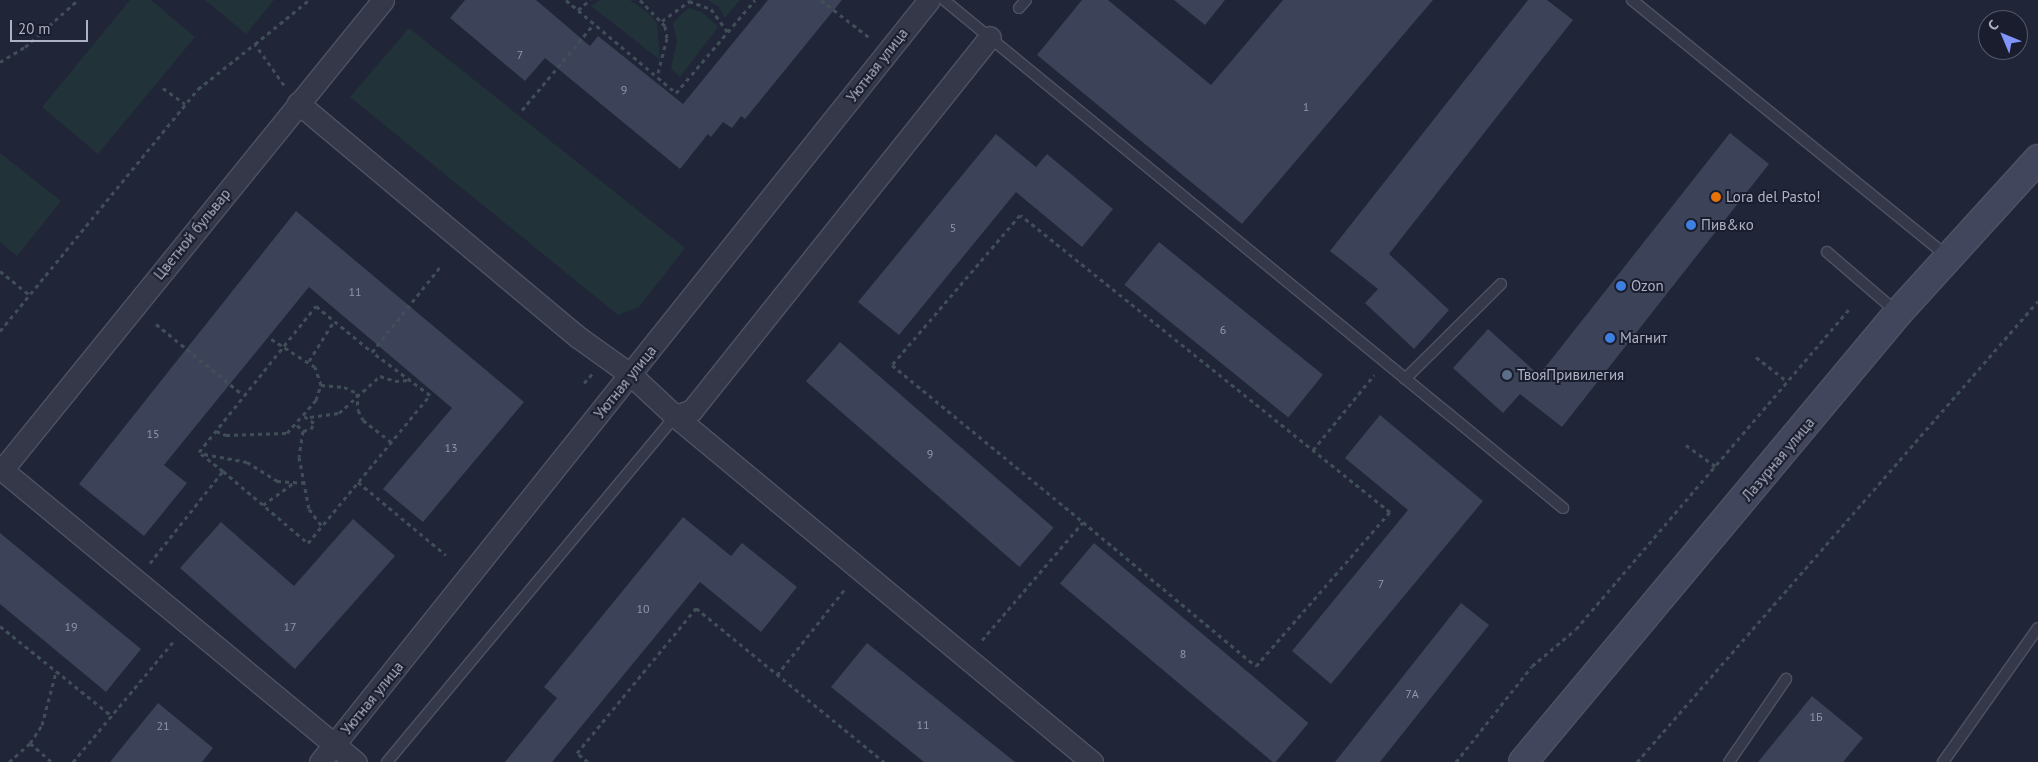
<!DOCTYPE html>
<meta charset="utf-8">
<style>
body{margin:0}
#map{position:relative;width:2038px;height:762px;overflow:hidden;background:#202538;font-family:"PT Sans",sans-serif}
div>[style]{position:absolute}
.green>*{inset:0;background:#223239}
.building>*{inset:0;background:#3c4258;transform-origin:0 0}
.path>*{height:3px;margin-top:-1.5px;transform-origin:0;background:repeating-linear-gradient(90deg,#404f57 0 4px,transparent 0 8px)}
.roads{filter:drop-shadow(1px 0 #4e5263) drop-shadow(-1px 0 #4e5263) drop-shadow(0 1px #4e5263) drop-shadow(0 -1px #4e5263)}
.lane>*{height:10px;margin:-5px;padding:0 5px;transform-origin:5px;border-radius:5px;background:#343849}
.street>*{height:21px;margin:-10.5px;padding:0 10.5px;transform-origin:10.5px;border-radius:10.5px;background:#343849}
.secondary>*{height:28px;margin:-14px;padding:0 14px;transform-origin:14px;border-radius:14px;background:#42465c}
.dots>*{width:14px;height:14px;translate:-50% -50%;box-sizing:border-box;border:2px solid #191d2d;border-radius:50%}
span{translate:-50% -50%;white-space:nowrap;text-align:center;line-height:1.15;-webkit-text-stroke:4px #191d2d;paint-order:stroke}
.number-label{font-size:12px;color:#9296aa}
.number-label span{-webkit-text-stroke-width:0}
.street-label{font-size:15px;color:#aeb2c5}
.poi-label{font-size:15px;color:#aeb2c5}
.left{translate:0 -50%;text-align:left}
.north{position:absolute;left:1978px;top:10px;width:50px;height:50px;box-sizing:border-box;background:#191d2d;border:1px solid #55596a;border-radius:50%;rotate:315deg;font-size:14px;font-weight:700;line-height:20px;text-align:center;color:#aeb2c5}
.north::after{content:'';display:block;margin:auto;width:18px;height:22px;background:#8094f9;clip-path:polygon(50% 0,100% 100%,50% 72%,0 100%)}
.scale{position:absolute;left:10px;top:20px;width:78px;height:22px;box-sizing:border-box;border:2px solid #aeb2c5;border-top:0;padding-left:6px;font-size:15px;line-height:18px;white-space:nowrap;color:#aeb2c5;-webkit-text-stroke:4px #191d2d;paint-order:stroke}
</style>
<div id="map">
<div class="green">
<div style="clip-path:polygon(130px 0,151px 0,195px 37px,98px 154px,42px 107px)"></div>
<div style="clip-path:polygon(205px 0,274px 0,246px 34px)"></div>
<div style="clip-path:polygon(600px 0,630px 0,647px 12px,657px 23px,660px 60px,591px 6px)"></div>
<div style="clip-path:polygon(708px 0,740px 0,725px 18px,719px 7px)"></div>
<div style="clip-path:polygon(688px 8px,702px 12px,718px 27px,680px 77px,671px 68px,677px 41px,673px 23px)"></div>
<div style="clip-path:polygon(409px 28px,685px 248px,639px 307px,618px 315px,350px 97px)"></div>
<div style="clip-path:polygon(0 153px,61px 201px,17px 256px,0 242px)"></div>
</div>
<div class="building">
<div style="clip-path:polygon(465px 0,536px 0,590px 46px,598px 36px,683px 104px,768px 0,842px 0,745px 119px,741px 116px,732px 128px,723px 122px,711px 137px,708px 134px,680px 169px,545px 58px,525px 81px,450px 18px)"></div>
<div style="clip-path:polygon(1082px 0,1108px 0,1211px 85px,1283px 0,1433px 0,1242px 224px,1037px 55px)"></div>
<div style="clip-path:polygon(1174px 0,1225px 0,1205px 25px)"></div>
<div style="clip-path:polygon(1528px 0,1547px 0,1573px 20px,1389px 254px,1449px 310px,1414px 349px,1365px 303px,1378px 289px,1330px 251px)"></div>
<div style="clip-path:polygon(1730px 133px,1769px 164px,1562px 427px,1520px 394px,1503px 413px,1453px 368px,1488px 329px,1539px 375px)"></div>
<div style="clip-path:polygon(996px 134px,1036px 167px,1047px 154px,1113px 209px,1082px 247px,1016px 192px,899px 335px,858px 302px)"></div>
<div style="clip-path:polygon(296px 211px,524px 402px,423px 522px,383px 489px,452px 408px,309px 287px,164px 465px,187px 483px,144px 536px,79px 484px)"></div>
<div style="left:1159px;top:242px;width:211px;height:55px;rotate:39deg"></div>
<div style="left:840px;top:342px;width:283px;height:52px;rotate:41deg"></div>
<div style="clip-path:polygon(1380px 415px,1483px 501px,1331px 684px,1292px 651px,1408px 510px,1345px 458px)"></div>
<div style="clip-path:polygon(683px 517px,731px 556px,742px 543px,797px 587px,761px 632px,700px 582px,552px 762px,505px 762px,557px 698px,544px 687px)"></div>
<div style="clip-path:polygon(353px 519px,395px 556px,295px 669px,180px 568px,221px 522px,294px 586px)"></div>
<div style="clip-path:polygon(0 533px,141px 649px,106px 692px,0 604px)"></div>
<div style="left:1094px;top:543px;width:280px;height:53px;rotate:40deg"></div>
<div style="clip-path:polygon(1461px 603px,1489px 625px,1380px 762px,1335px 762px)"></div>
<div style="clip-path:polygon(867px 643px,1015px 762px,924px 762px,831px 687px)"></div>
<div style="clip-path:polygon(1812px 696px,1863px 738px,1843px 762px,1758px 762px)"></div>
<div style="clip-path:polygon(158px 703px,213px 748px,202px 762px,110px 762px)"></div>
</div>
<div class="path">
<div style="left:566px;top:0;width:144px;rotate:40.2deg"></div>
<div style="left:676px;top:93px;width:122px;rotate:-49.7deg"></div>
<div style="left:640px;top:0;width:36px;rotate:46deg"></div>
<div style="left:665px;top:26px;width:12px;rotate:81deg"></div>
<div style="left:667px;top:38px;width:40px;rotate:104.4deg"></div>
<div style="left:821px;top:0;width:62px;rotate:37.8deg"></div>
<div style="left:689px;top:1px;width:23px;rotate:20deg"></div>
<div style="left:711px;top:9px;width:29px;rotate:54deg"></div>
<div style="left:578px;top:10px;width:16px;rotate:-40deg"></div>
<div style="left:662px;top:21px;width:34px;rotate:-36deg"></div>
<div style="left:0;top:62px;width:29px;rotate:-31deg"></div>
<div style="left:25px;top:47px;width:71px;rotate:-41.6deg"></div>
<div style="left:284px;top:85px;width:50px;rotate:-125.3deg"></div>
<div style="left:255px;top:44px;width:70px;rotate:-39.2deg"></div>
<div style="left:163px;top:88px;width:27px;rotate:36deg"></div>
<div style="left:522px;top:110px;width:112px;rotate:-50.1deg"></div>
<div style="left:0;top:271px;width:38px;rotate:39deg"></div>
<div style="left:156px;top:324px;width:112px;rotate:39.2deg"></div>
<div style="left:0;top:331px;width:313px;rotate:-50.7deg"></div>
<div style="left:198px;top:89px;width:73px;rotate:-38.3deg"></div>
<div style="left:1756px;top:357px;width:39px;rotate:38deg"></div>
<div style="left:309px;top:361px;width:47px;rotate:-58deg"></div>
<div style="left:584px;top:383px;width:12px;rotate:-48deg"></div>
<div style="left:321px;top:385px;width:23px;rotate:5deg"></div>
<div style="left:344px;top:387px;width:14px;rotate:25deg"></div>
<div style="left:357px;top:393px;width:17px;rotate:87deg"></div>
<div style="left:358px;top:410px;width:11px;rotate:63deg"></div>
<div style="left:363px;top:420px;width:36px;rotate:38deg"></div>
<div style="left:310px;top:417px;width:29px;rotate:-8deg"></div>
<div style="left:339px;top:413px;width:55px;rotate:-42.1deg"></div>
<div style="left:380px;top:376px;width:16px;rotate:18deg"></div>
<div style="left:395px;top:381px;width:14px;rotate:-4deg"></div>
<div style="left:297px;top:425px;width:8px;rotate:45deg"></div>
<div style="left:303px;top:431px;width:26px;rotate:99deg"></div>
<div style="left:299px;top:457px;width:53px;rotate:79.1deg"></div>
<div style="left:309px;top:509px;width:21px;rotate:53deg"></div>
<div style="left:216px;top:431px;width:11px;rotate:22deg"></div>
<div style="left:226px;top:435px;width:61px;rotate:-1.9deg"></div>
<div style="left:287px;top:433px;width:44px;rotate:-48.7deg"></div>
<div style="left:316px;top:400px;width:16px;rotate:-72deg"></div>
<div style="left:321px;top:385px;width:19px;rotate:-108deg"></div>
<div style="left:315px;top:367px;width:56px;rotate:-147.4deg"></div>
<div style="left:303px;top:431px;width:8px;rotate:-14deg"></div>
<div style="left:311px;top:429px;width:7px;rotate:-63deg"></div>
<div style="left:314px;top:423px;width:12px;rotate:-145deg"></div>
<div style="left:1686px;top:445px;width:37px;rotate:36deg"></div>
<div style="left:1313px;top:450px;width:97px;rotate:-50.9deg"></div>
<div style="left:204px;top:454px;width:44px;rotate:10.5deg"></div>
<div style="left:247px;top:462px;width:36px;rotate:32deg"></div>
<div style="left:277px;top:481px;width:26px;rotate:4deg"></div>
<div style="left:223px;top:471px;width:111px;rotate:40.3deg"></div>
<div style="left:308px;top:543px;width:192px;rotate:-50.5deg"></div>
<div style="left:430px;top:395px;width:72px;rotate:-143.4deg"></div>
<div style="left:358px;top:482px;width:114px;rotate:39.7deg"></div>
<div style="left:263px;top:505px;width:37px;rotate:-36deg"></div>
<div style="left:150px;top:563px;width:117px;rotate:-51.6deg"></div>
<div style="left:223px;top:471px;width:31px;rotate:-142deg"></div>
<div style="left:199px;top:452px;width:187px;rotate:-51.3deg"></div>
<div style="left:316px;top:306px;width:72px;rotate:39.4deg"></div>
<div style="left:372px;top:352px;width:109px;rotate:-51.3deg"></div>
<div style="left:0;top:626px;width:144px;rotate:38.8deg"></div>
<div style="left:982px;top:640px;width:155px;rotate:-49.4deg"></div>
<div style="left:1083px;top:522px;width:225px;rotate:39.8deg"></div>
<div style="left:1256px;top:666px;width:204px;rotate:-49deg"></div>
<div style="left:1390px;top:512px;width:474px;rotate:-141.2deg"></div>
<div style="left:1020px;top:215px;width:197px;rotate:130.5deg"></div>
<div style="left:892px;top:365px;width:247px;rotate:39.4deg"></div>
<div style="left:777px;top:675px;width:110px;rotate:-51.7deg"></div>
<div style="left:30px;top:743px;width:29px;rotate:41deg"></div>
<div style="left:9px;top:762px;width:28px;rotate:-42deg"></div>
<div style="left:30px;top:743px;width:22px;rotate:-56deg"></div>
<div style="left:42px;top:725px;width:55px;rotate:-75.2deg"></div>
<div style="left:73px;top:762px;width:156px;rotate:-50.2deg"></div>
<div style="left:588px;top:762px;width:14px;rotate:-141deg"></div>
<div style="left:577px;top:753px;width:188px;rotate:-50.6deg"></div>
<div style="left:696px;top:608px;width:243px;rotate:39.3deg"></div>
<div style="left:1456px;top:762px;width:122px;rotate:-51.6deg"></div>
<div style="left:1532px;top:666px;width:57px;rotate:-40.1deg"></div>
<div style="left:1576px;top:629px;width:423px;rotate:-49.5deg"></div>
<div style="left:1637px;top:762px;width:611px;rotate:-48.98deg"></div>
</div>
<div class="roads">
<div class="lane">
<div style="left:944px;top:0;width:801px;rotate:39.37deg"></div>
<div style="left:1632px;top:0;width:407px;rotate:39.1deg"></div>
<div style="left:1019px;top:8px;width:11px;rotate:-49deg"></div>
<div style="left:1827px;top:252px;width:94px;rotate:40.7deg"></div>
<div style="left:1405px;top:379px;width:135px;rotate:-44.7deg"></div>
<div style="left:387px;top:762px;width:450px;rotate:-50.2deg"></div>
<div style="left:1729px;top:762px;width:101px;rotate:-55.5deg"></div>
<div style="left:1943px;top:762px;width:164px;rotate:-54.7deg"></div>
</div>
<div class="street">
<div style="left:298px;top:103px;width:365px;rotate:39.9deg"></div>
<div style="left:578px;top:337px;width:65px;rotate:35.6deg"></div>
<div style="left:631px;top:375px;width:60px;rotate:43deg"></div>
<div style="left:675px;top:416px;width:542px;rotate:39.68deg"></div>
<div style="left:675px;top:416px;width:18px;rotate:-19deg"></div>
<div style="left:692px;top:410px;width:477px;rotate:-51.4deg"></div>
<div style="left:0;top:468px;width:462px;rotate:39.6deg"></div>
<div style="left:2px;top:470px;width:605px;rotate:-50.97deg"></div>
<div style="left:320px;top:762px;width:975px;rotate:-51.37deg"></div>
</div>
<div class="secondary">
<div style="left:1523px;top:762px;width:585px;rotate:-50.13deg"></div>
<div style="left:1898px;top:313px;width:208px;rotate:-47.7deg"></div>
</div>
</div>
<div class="dots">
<div style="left:1716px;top:197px;background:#e8710a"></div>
<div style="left:1691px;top:225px;background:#3f7fe0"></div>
<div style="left:1621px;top:286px;background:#3f7fe0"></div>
<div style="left:1610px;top:338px;background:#3f7fe0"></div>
<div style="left:1507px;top:375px;background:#5c6f8a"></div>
</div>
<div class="number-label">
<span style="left:520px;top:55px">7</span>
<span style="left:624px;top:90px">9</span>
<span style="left:1306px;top:107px">1</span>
<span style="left:953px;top:228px">5</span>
<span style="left:355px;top:292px">11</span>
<span style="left:1223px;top:330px">6</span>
<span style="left:153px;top:434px">15</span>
<span style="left:451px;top:448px">13</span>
<span style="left:930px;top:454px">9</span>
<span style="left:1381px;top:584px">7</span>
<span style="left:643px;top:609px">10</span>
<span style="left:71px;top:627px">19</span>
<span style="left:290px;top:627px">17</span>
<span style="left:1183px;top:654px">8</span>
<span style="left:1412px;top:694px">7А</span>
<span style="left:1816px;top:717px">1Б</span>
<span style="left:923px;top:725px">11</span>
<span style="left:163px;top:726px">21</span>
</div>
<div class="street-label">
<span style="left:877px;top:65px;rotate:-52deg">Уютная улица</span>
<span style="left:192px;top:234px;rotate:-51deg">Цветной бульвар</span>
<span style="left:625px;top:382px;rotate:-51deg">Уютная улица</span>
<span style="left:1778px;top:459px;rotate:-50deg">Лазурная улица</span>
<span style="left:372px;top:698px;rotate:-51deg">Уютная улица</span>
</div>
<div class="poi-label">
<span class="left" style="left:1726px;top:197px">Lora del Pasto!</span>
<span class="left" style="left:1701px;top:225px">Пив&amp;ко</span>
<span class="left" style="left:1631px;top:286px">Ozon</span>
<span class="left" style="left:1620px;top:338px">Магнит</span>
<span class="left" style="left:1517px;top:375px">ТвояПривилегия</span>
</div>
<div class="north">С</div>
<div class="scale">20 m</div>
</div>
